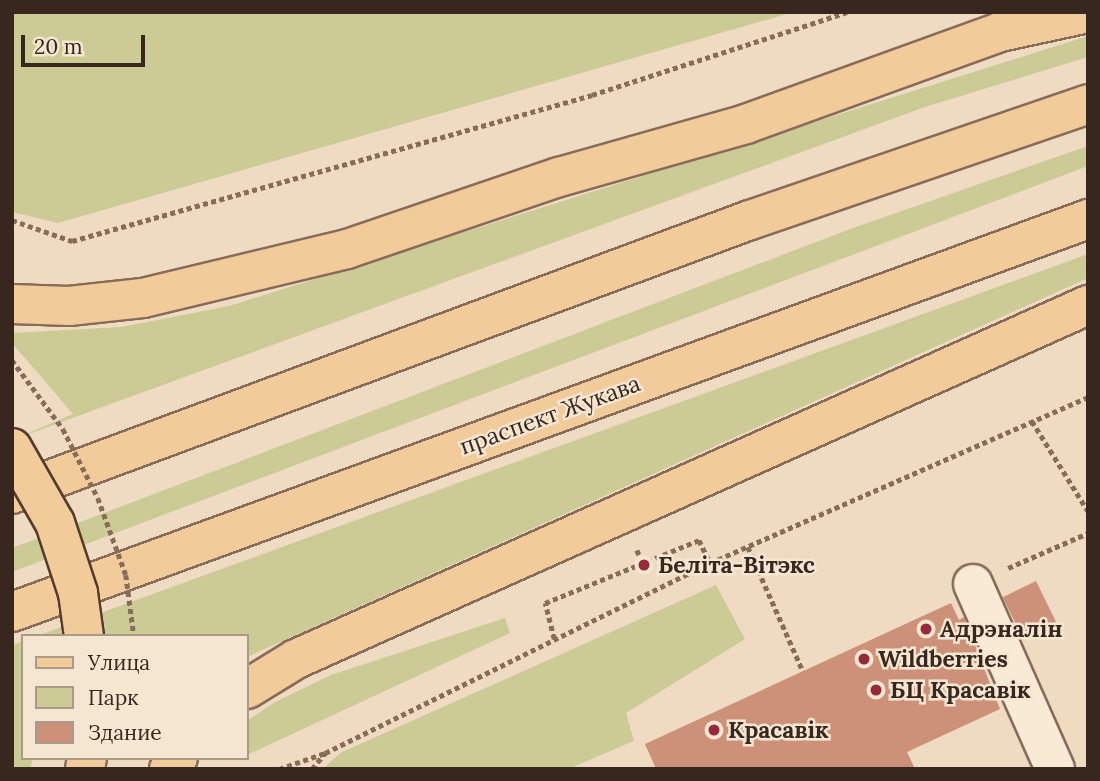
<!DOCTYPE html>
<meta charset="utf-8">
<style>
body{margin:0}
#map{position:relative;width:1100px;height:781px;overflow:hidden;background:#eedbc2;font-family:Lora,serif}
div>[style]{position:absolute}
.green>*{inset:0;background:#cccb96}
.building>*{inset:0;background:#cc9178;transform-origin:0 0}
.path>*{height:4.5px;margin-top:-2.25px;transform-origin:0;background:repeating-linear-gradient(90deg,#876c59 0 5px,transparent 0 8.5px)}
.roads{filter:drop-shadow(2px 0 #876c59) drop-shadow(-2px 0 #876c59) drop-shadow(0 2px #876c59) drop-shadow(0 -2px #876c59)}
.minor>*{height:38px;margin:-19px;padding:0 19px;transform-origin:19px;border-radius:19px;background:#f8ead5}
.major>*{height:38px;margin:-19px;padding:0 19px;transform-origin:19px;border-radius:19px;background:#f1cb9a}
.path-bridge>*{height:4.5px;margin-top:-2.25px;transform-origin:0;background:repeating-linear-gradient(90deg,#876c59 0 5px,transparent 0 8.5px)}
.bridges{filter:drop-shadow(2px 0 #553b2e) drop-shadow(-2px 0 #553b2e) drop-shadow(0 2px #553b2e) drop-shadow(0 -2px #553b2e)}
.major-bridge>*{height:38px;margin:-19px;padding:0 19px;transform-origin:19px;border-radius:19px;background:#f1cb9a}
.dots>*{width:19px;height:19px;translate:-50% -50%;box-sizing:border-box;border:4px solid #f5e6d2;border-radius:50%}
span{translate:-50% -50%;white-space:nowrap;text-align:center;line-height:1.15;-webkit-text-stroke:5px #f5e6d2;paint-order:stroke}
.street-label{font-size:23px;color:#37271e}
.poi-label{font-size:23px;color:#37271e;font-weight:700}
.left{translate:0 -50%;text-align:left}
.frame{position:absolute;inset:0;border:14px solid #37271e;pointer-events:none}
.legend{position:absolute;left:21px;top:634px;width:228px;height:126px;box-sizing:border-box;background:#f5e6d2;border:2px solid #a99a8a;margin:0;padding:9px 12px;list-style:none;font-size:21px;color:#37271e}
.legend li{display:flex;align-items:center;gap:14px;height:35px}
.legend b{width:35px;border:2px solid #a99a8a}
.scale{position:absolute;left:21px;top:35px;width:124px;height:32px;box-sizing:border-box;border:4px solid #37271e;border-top:0;padding-left:9px;font-size:21px;line-height:24px;white-space:nowrap;color:#37271e;-webkit-text-stroke:5px #f5e6d2;paint-order:stroke}
</style>
<div id="map">
<div class="green">
<div style="clip-path:polygon(12px 12px,794px 12px,58px 223px,12px 212px)"></div>
<div style="clip-path:polygon(1088px 36px,1088px 57px,925px 107px,12px 440px,73px 414px,12px 343px,12px 333px,121px 327px,229px 306px)"></div>
<div style="clip-path:polygon(1088px 146px,1088px 166px,12px 572px,12px 548px,853px 228px)"></div>
<div style="clip-path:polygon(1088px 254px,1088px 278px,247px 657px,247px 636px,37px 636px)"></div>
<div style="clip-path:polygon(716px 585px,745px 639px,626px 713px,634px 741px,568px 769px,323px 769px,340px 753px)"></div>
<div style="clip-path:polygon(505px 618px,510px 633px,247px 755px,247px 721px,275px 702px,331px 675px)"></div>
<div style="clip-path:polygon(23px 641px,23px 758px,33px 758px,30px 769px,12px 769px,12px 645px)"></div>
</div>
<div class="building">
<div style="left:1036px;top:581px;width:46px;height:37px;rotate:64deg"></div>
<div style="clip-path:polygon(951px 603px,959px 620px,964px 617px,1000px 709px,907px 752px,915px 769px,656px 769px,645px 744px)"></div>
</div>
<div class="path">
<div style="left:12px;top:220px;width:64px;rotate:19.3deg"></div>
<div style="left:72px;top:241px;width:540px;rotate:-15.68deg"></div>
<div style="left:592px;top:95px;width:268px;rotate:-18deg"></div>
<div style="left:1032px;top:421px;width:106px;rotate:58.1deg"></div>
<div style="left:748px;top:547px;width:136px;rotate:66.1deg"></div>
<div style="left:637px;top:550px;width:17px;rotate:65deg"></div>
<div style="left:1008px;top:568px;width:87px;rotate:-23.6deg"></div>
<div style="left:554px;top:639px;width:37px;rotate:-104deg"></div>
<div style="left:545px;top:603px;width:166px;rotate:-22.2deg"></div>
<div style="left:699px;top:540px;width:25px;rotate:64deg"></div>
<div style="left:279px;top:769px;width:49px;rotate:-19.2deg"></div>
<div style="left:325px;top:753px;width:429px;rotate:-26.3deg"></div>
<div style="left:710px;top:563px;width:413px;rotate:-23.7deg"></div>
<div style="left:312px;top:769px;width:21px;rotate:-51deg"></div>
</div>
<div class="roads">
<div class="minor">
<div style="left:973px;top:584px;width:202px;rotate:66.1deg"></div>
</div>
<div class="major">
<div style="left:12px;top:304px;width:57px;rotate:2deg"></div>
<div style="left:69px;top:306px;width:74px;rotate:-6.2deg"></div>
<div style="left:143px;top:298px;width:210px;rotate:-13.5deg"></div>
<div style="left:347px;top:249px;width:224px;rotate:-18.8deg"></div>
<div style="left:559px;top:177px;width:194px;rotate:-15.8deg"></div>
<div style="left:746px;top:124px;width:270px;rotate:-19.9deg"></div>
<div style="left:1000px;top:32px;width:90px;rotate:-12.2deg"></div>
<div style="left:12px;top:494px;width:787px;rotate:-20.37deg"></div>
<div style="left:750px;top:220px;width:357px;rotate:-18.9deg"></div>
<div style="left:12px;top:612px;width:1146px;rotate:-20.06deg"></div>
<div style="left:247px;top:689px;width:57px;rotate:-31.5deg"></div>
<div style="left:296px;top:659px;width:868px;rotate:-24.08deg"></div>
<div style="left:85px;top:769px;width:11px;rotate:-80deg"></div>
<div style="left:169px;top:769px;width:14px;rotate:-51deg"></div>
</div>
</div>
<div class="path-bridge">
<div style="left:12px;top:360px;width:86px;rotate:53.5deg"></div>
<div style="left:63px;top:429px;width:77px;rotate:63.1deg"></div>
<div style="left:98px;top:498px;width:82px;rotate:70deg"></div>
<div style="left:126px;top:575px;width:62px;rotate:82.5deg"></div>
</div>
<div class="bridges">
<div class="major-bridge">
<div style="left:12px;top:448px;width:86px;rotate:60.2deg"></div>
<div style="left:55px;top:523px;width:74px;rotate:71.8deg"></div>
<div style="left:78px;top:593px;width:43px;rotate:82.1deg"></div>
</div>
</div>
<div class="dots">
<div style="left:644px;top:565px;background:#962a38"></div>
<div style="left:926px;top:629px;background:#962a38"></div>
<div style="left:864px;top:659px;background:#962a38"></div>
<div style="left:876px;top:690px;background:#962a38"></div>
<div style="left:714px;top:730px;background:#962a38"></div>
</div>
<div class="street-label">
<span style="left:550px;top:415px;rotate:-20deg">праспект Жукава</span>
</div>
<div class="poi-label">
<span class="left" style="left:658px;top:565px">Беліта-Вітэкс</span>
<span class="left" style="left:940px;top:629px">Адрэналін</span>
<span class="left" style="left:878px;top:659px">Wildberries</span>
<span class="left" style="left:890px;top:690px">БЦ Красавік</span>
<span class="left" style="left:728px;top:730px">Красавік</span>
</div>
<div class="frame"></div>
<ul class="legend">
<li><b style="height:9px;background:#f1cb9a"></b>Улица</li>
<li><b style="height:19px;background:#cccb96"></b>Парк</li>
<li><b style="height:19px;background:#cc9178"></b>Здание</li>
</ul>
<div class="scale">20 m</div>
</div>
